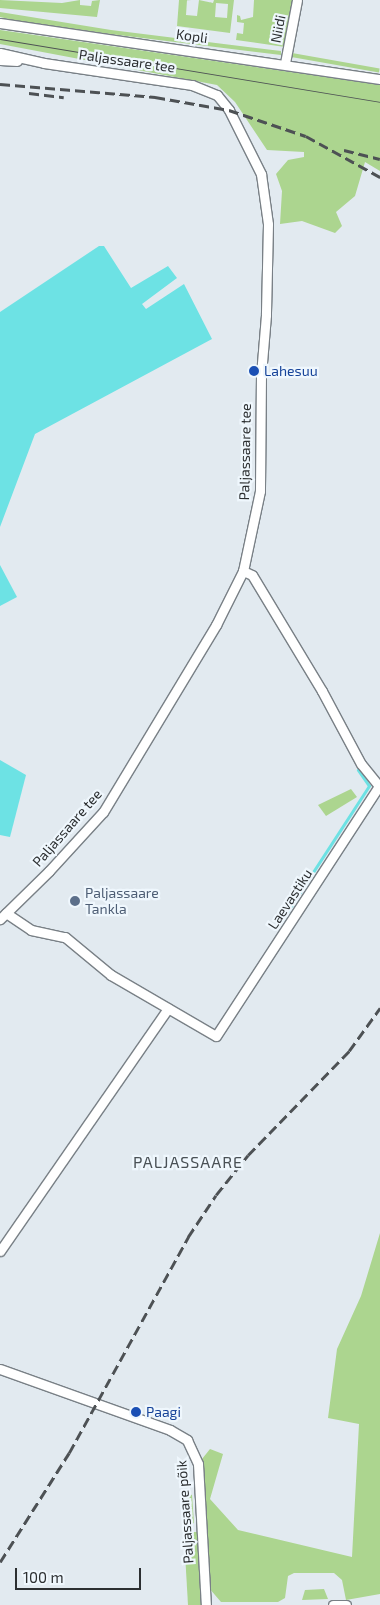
<!DOCTYPE html>
<meta charset="utf-8">
<style>
body{margin:0}
#map{position:relative;width:380px;height:1605px;overflow:hidden;background:#e2eaf0;font-family:"Exo 2",sans-serif}
div>[style]{position:absolute}
.green>*{inset:0;background:#acd58f;transform-origin:0 0}
.water>*{inset:0;background:#6de2e4}
.stream>*{height:2.5px;margin:-1.25px;padding:0 1.25px;transform-origin:1.25px;border-radius:1.25px;background:#6de2e4}
.roads{filter:drop-shadow(1px 0 #798086) drop-shadow(-1px 0 #798086) drop-shadow(0 1px #798086) drop-shadow(0 -1px #798086)}
.minor>*{height:9px;margin:-4.5px;padding:0 4.5px;transform-origin:4.5px;border-radius:4.5px;background:#fff}
.tram>*{height:1px;margin:-0.5px;padding:0 0.5px;transform-origin:0.5px;border-radius:0.5px;background:#4d5154}
.rail>*{height:2.5px;margin-top:-1.25px;transform-origin:0;background:repeating-linear-gradient(90deg,#4d5154 0 10px,transparent 0 15px)}
.dots>*{width:14px;height:14px;translate:-50% -50%;box-sizing:border-box;border:2px solid #eff7fd;border-radius:50%}
span{translate:-50% -50%;white-space:nowrap;text-align:center;line-height:1.15;-webkit-text-stroke:4.5px #eff7fd;paint-order:stroke}
.street-label{font-size:14px;color:#2c2f31}
.transit-label{font-size:14px;color:#164399}
.left{translate:0 -50%;text-align:left}
.service-label{font-size:14px;color:#4e5e75}
.quarter-label{font-size:16px;color:#4a5156;letter-spacing:1px}
.scale{position:absolute;left:15px;top:1568px;width:126px;height:22px;box-sizing:border-box;border:2px solid #2c2f31;border-top:0;padding-left:6px;font-size:15px;line-height:18px;white-space:nowrap;color:#2c2f31;-webkit-text-stroke:4px #eff7fd;paint-order:stroke}
</style>
<div id="map">
<div class="green">
<div style="clip-path:polygon(0 0,62px 3px,80px 0,80px 5px,91px 6px,92px 1px,100px 0,97px 17px,0 8px)"></div>
<div style="clip-path:polygon(evenodd,179px 0,187px 0,186px 15px,197px 16px,199px 0,213px 3px,214px 0,234px 0,230px 33px,177px 26px,179px 0,216px 3px,228px 4px,227px 18px,215px 17px,216px 3px)"></div>
<div style="clip-path:polygon(254px 0,294px 0,285px 47px,236px 40px,237px 33px,243px 34px,244px 23px,237px 22px,237px 15px,240px 16px,241px 20px,253px 17px)"></div>
<div style="clip-path:polygon(0 12px,111px 30px,281px 51px,281px 55px,110px 34px,13px 20px,0 17px)"></div>
<div style="clip-path:polygon(0 30px,380px 85px,380px 171px,365px 162px,355px 196px,336px 212px,342px 226px,335px 233px,302px 221px,280px 224px,282px 191px,276px 174px,288px 160px,304px 157px,304px 152px,267px 150px,235px 102px,217px 85px,0 44px)"></div>
<div style="left:292px;top:53px;width:89px;height:4px;rotate:10deg"></div>
<div style="clip-path:polygon(351px 789px,357px 797px,326px 816px,318px 805px)"></div>
<div style="clip-path:polygon(380px 1233px,380px 1594px,346px 1600px,342px 1580px,334px 1573px,294px 1573px,288px 1576px,285px 1598px,278px 1602px,221px 1602px,209px 1588px,202px 1459px,210px 1449px,223px 1454px,210px 1499px,238px 1530px,352px 1557px,359px 1424px,328px 1418px,337px 1349px,361px 1296px)"></div>
<div style="clip-path:polygon(182px 1491px,192px 1495px,194px 1523px,183px 1530px)"></div>
<div style="clip-path:polygon(192px 1532px,198px 1532px,201px 1605px,188px 1605px,184px 1536px)"></div>
<div style="clip-path:polygon(324px 1589px,328px 1599px,302px 1600px,305px 1590px)"></div>
</div>
<div class="water">
<div style="clip-path:polygon(99px 246px,104px 246px,131px 288px,168px 266px,177px 278px,142px 304px,146px 309px,184px 284px,212px 339px,35px 434px,0 527px,0 312px)"></div>
<div style="clip-path:polygon(0 565px,17px 597px,0 606px)"></div>
<div style="clip-path:polygon(0 760px,26px 775px,10px 837px,0 835px)"></div>
</div>
<div class="stream">
<div style="left:280px;top:923px;width:163px;rotate:-57deg"></div>
<div style="left:369px;top:786px;width:19px;rotate:-125deg"></div>
</div>
<div class="roads">
<div class="minor">
<div style="left:0;top:23px;width:384px;rotate:8.4deg"></div>
<div style="left:0;top:53px;width:45px;rotate:12.8deg"></div>
<div style="left:44px;top:63px;width:150px;rotate:8.5deg"></div>
<div style="left:192px;top:85px;width:27px;rotate:22deg"></div>
<div style="left:217px;top:95px;width:19px;rotate:51deg"></div>
<div style="left:229px;top:110px;width:72px;rotate:63.4deg"></div>
<div style="left:261px;top:174px;width:50px;rotate:82deg"></div>
<div style="left:268px;top:224px;width:91px;rotate:91.3deg"></div>
<div style="left:266px;top:315px;width:59px;rotate:94.8deg"></div>
<div style="left:261px;top:374px;width:117px;rotate:90.5deg"></div>
<div style="left:260px;top:491px;width:82px;rotate:102deg"></div>
<div style="left:243px;top:571px;width:60px;rotate:116.6deg"></div>
<div style="left:216px;top:625px;width:218px;rotate:121.1deg"></div>
<div style="left:103px;top:812px;width:80px;rotate:132.5deg"></div>
<div style="left:49px;top:871px;width:69px;rotate:135.6deg"></div>
<div style="left:0;top:60px;width:17px;rotate:3deg"></div>
<div style="left:285px;top:63px;width:64px;rotate:-79.2deg"></div>
<div style="left:6px;top:913px;width:30px;rotate:34deg"></div>
<div style="left:31px;top:930px;width:35px;rotate:12deg"></div>
<div style="left:65px;top:937px;width:60px;rotate:39.6deg"></div>
<div style="left:111px;top:975px;width:121px;rotate:30.2deg"></div>
<div style="left:216px;top:1036px;width:298px;rotate:-56.9deg"></div>
<div style="left:379px;top:786px;width:28px;rotate:-129deg"></div>
<div style="left:361px;top:764px;width:83px;rotate:-118.1deg"></div>
<div style="left:322px;top:691px;width:135px;rotate:-121.1deg"></div>
<div style="left:252px;top:575px;width:10px;rotate:-156deg"></div>
<div style="left:0;top:1251px;width:295px;rotate:-55.3deg"></div>
<div style="left:0;top:1369px;width:181px;rotate:19.7deg"></div>
<div style="left:170px;top:1430px;width:20px;rotate:30deg"></div>
<div style="left:187px;top:1440px;width:26px;rotate:65deg"></div>
<div style="left:198px;top:1464px;width:141px;rotate:86.8deg"></div>
<div style="left:333px;top:1605px;width:13px"></div>
</div>
</div>
<div class="tram">
<div style="left:0;top:39px;width:385px;rotate:9.4deg"></div>
</div>
<div class="rail">
<div style="left:0;top:84px;width:156px;rotate:4.8deg"></div>
<div style="left:155px;top:97px;width:75px;rotate:10deg"></div>
<div style="left:229px;top:110px;width:81px;rotate:18.7deg"></div>
<div style="left:306px;top:136px;width:85px;rotate:29deg"></div>
<div style="left:29px;top:93px;width:35px;rotate:7deg"></div>
<div style="left:344px;top:150px;width:37px;rotate:14deg"></div>
<div style="left:0;top:1562px;width:129px;rotate:-57.7deg"></div>
<div style="left:69px;top:1453px;width:247px;rotate:-61.1deg"></div>
<div style="left:188px;top:1237px;width:50px;rotate:-56.3deg"></div>
<div style="left:216px;top:1195px;width:51px;rotate:-51.3deg"></div>
<div style="left:248px;top:1155px;width:145px;rotate:-45.8deg"></div>
<div style="left:349px;top:1051px;width:53px;rotate:-54.2deg"></div>
</div>
<div class="dots">
<div style="left:254px;top:371px;background:#1a4fb4"></div>
<div style="left:75px;top:901px;background:#5c6f8a"></div>
<div style="left:136px;top:1412px;background:#1a4fb4"></div>
</div>
<div class="street-label">
<span style="left:278px;top:29px;rotate:-79deg">Niidi</span>
<span style="left:192px;top:36px;rotate:8deg">Kopli</span>
<span style="left:127px;top:61px;rotate:8deg">Paljassaare tee</span>
<span style="left:245px;top:452px;rotate:-89deg">Paljassaare tee</span>
<span style="left:67px;top:828px;rotate:-49deg">Paljassaare tee</span>
<span style="left:290px;top:899px;rotate:-57deg">Laevastiku</span>
<span style="left:185px;top:1512px;rotate:-94deg">Paljassaare põik</span>
</div>
<div class="transit-label">
<span class="left" style="left:264px;top:371px">Lahesuu</span>
<span class="left" style="left:146px;top:1412px">Paagi</span>
</div>
<div class="service-label">
<span class="left" style="left:85px;top:901px">Paljassaare<br>Tankla</span>
</div>
<div class="quarter-label">
<span style="left:188px;top:1162px">PALJASSAARE</span>
</div>
<div class="scale">100 m</div>
</div>
